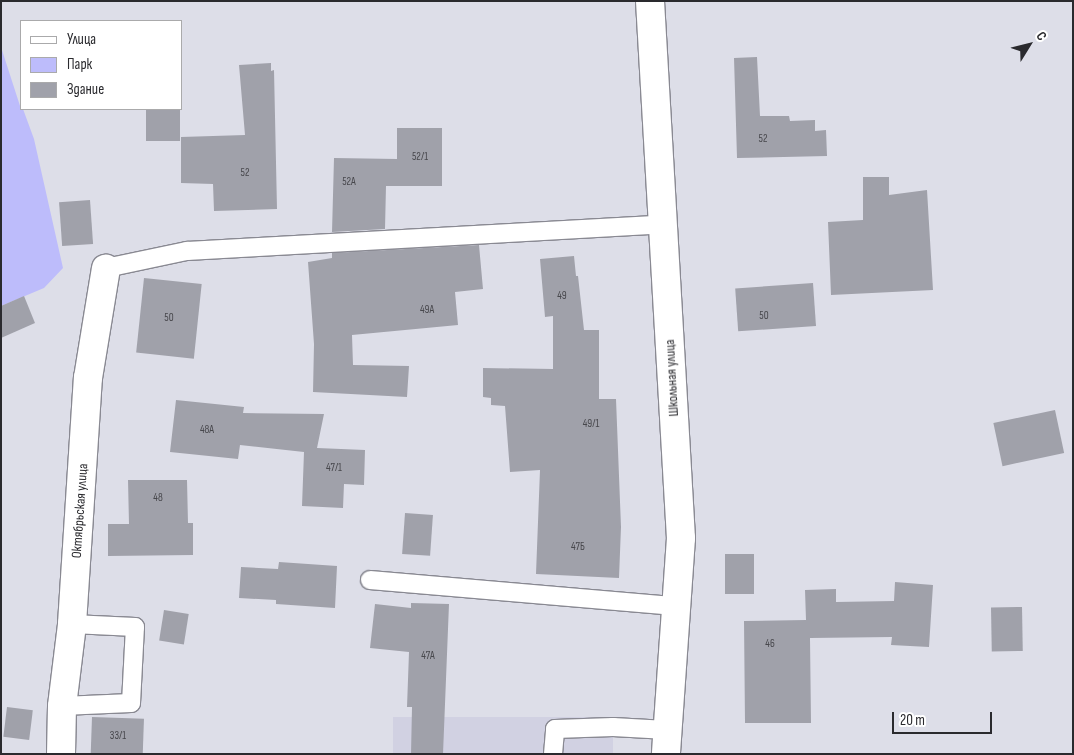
<!DOCTYPE html>
<meta charset="utf-8">
<style>
body{margin:0}
#map{position:relative;width:1074px;height:755px;overflow:hidden;background:#dddee8;font-family:"Sofia Sans Condensed",sans-serif}
div>[style]{position:absolute}
.built>*{inset:0;background:#d1d1e2;transform-origin:0 0}
.green>*{inset:0;background:#bdbcfb}
.building>*{inset:0;background:#a0a1aa;transform-origin:0 0}
.roads{filter:drop-shadow(1px 0 #898992) drop-shadow(-1px 0 #898992) drop-shadow(0 1px #898992) drop-shadow(0 -1px #898992)}
.service>*{height:18px;margin:-9px;padding:0 9px;transform-origin:9px;border-radius:9px;background:#fff}
.minor>*{height:28px;margin:-14px;padding:0 14px;transform-origin:14px;border-radius:14px;background:#fff}
span{translate:-50% -50%;white-space:nowrap;text-align:center;line-height:1.15;-webkit-text-stroke:5px #fff;paint-order:stroke}
.number-label{font-size:11px;color:#48484d}
.number-label span{-webkit-text-stroke-width:0}
.street-label{font-size:14px;color:#2a2a2e}
.frame{position:absolute;inset:0;border:2px solid #2a2a2e;pointer-events:none}
.legend{position:absolute;left:20px;top:20px;width:162px;height:90px;box-sizing:border-box;background:#fff;border:1px solid #aaaaab;margin:0;padding:6px 9px;list-style:none;font-size:15px;color:#2a2a2e}
.legend li{display:flex;align-items:center;gap:10px;height:25px}
.legend b{width:25px;border:1px solid #aaaaab}
.north{position:absolute;left:1004px;top:20px;width:50px;height:50px;-webkit-text-stroke:4px #fff;paint-order:stroke;rotate:54deg;font-size:14px;font-weight:700;line-height:20px;text-align:center;color:#2a2a2e}
.north::after{content:'';display:block;margin:auto;width:18px;height:22px;background:#2a2a2e;clip-path:polygon(50% 0,100% 100%,50% 72%,0 100%)}
.scale{position:absolute;left:892px;top:712px;width:100px;height:22px;box-sizing:border-box;border:2px solid #2a2a2e;border-top:0;padding-left:6px;font-size:15px;line-height:18px;white-space:nowrap;color:#2a2a2e;-webkit-text-stroke:4px #fff;paint-order:stroke}
</style>
<div id="map">
<div class="built">
<div style="left:393px;top:717px;width:220px;height:37px"></div>
</div>
<div class="green">
<div style="clip-path:polygon(1px 47px,21px 109px,23px 109px,34px 139px,63px 268px,44px 288px,1px 306px)"></div>
</div>
<div class="building">
<div style="clip-path:polygon(757px 57px,760px 116px,789px 116px,790px 121px,815px 120px,815px 131px,826px 130px,827px 156px,737px 158px,734px 58px)"></div>
<div style="clip-path:polygon(271px 63px,271px 71px,274px 70px,277px 209px,214px 211px,213px 184px,181px 183px,181px 137px,245px 135px,239px 65px)"></div>
<div style="left:146px;top:109px;width:34px;height:32px"></div>
<div style="clip-path:polygon(397px 128px,442px 128px,442px 186px,386px 186px,385px 229px,332px 232px,334px 158px,397px 159px)"></div>
<div style="clip-path:polygon(863px 177px,889px 177px,889px 195px,927px 190px,933px 290px,831px 295px,828px 222px,863px 220px)"></div>
<div style="left:90px;top:200px;width:44px;height:31px;rotate:86deg"></div>
<div style="clip-path:polygon(479px 245px,483px 289px,455px 292px,458px 325px,352px 335px,353px 365px,409px 366px,407px 397px,313px 392px,314px 344px,308px 262px,332px 258px,332px 253px)"></div>
<div style="clip-path:polygon(574px 256px,576px 276px,578px 276px,584px 330px,599px 330px,599px 399px,616px 399px,621px 527px,619px 578px,536px 574px,540px 470px,510px 472px,505px 406px,491px 405px,491px 398px,483px 397px,483px 368px,553px 369px,553px 316px,545px 317px,540px 259px)"></div>
<div style="left:144px;top:278px;width:58px;height:75px;rotate:6deg"></div>
<div style="left:813px;top:283px;width:43px;height:78px;rotate:86deg"></div>
<div style="clip-path:polygon(24px 296px,35px 323px,1px 338px,1px 306px)"></div>
<div style="clip-path:polygon(176px 400px,244px 407px,243px 413px,324px 414px,317px 448px,365px 450px,364px 485px,344px 484px,343px 508px,302px 506px,304px 452px,240px 445px,238px 459px,170px 452px)"></div>
<div style="left:1055px;top:410px;width:44px;height:63px;rotate:78deg"></div>
<div style="clip-path:polygon(128px 480px,187px 480px,188px 523px,193px 523px,193px 555px,108px 556px,108px 524px,129px 524px)"></div>
<div style="left:405px;top:513px;width:28px;height:41px;rotate:4deg"></div>
<div style="left:725px;top:554px;width:29px;height:40px"></div>
<div style="clip-path:polygon(279px 562px,337px 566px,335px 608px,276px 604px,276px 600px,239px 598px,241px 567px,278px 569px)"></div>
<div style="clip-path:polygon(895px 582px,933px 585px,929px 647px,891px 645px,892px 637px,810px 638px,811px 723px,745px 723px,744px 621px,806px 620px,805px 590px,836px 589px,836px 602px,894px 601px)"></div>
<div style="clip-path:polygon(411px 603px,449px 604px,443px 754px,411px 754px,412px 707px,407px 707px,409px 652px,370px 648px,375px 604px,411px 608px)"></div>
<div style="left:1022px;top:607px;width:44px;height:31px;rotate:89deg"></div>
<div style="left:164px;top:610px;width:25px;height:31px;rotate:9deg"></div>
<div style="left:7px;top:707px;width:26px;height:30px;rotate:7deg"></div>
<div style="left:92px;top:717px;width:52px;height:37px;rotate:2deg"></div>
</div>
<div class="roads">
<div class="service">
<div style="left:106px;top:268px;width:83px;rotate:-11.9deg"></div>
<div style="left:187px;top:251px;width:477px;rotate:-3.2deg"></div>
<div style="left:370px;top:580px;width:306px;rotate:4.9deg"></div>
<div style="left:62px;top:706px;width:69px;rotate:-2.5deg"></div>
<div style="left:131px;top:703px;width:76px;rotate:-87deg"></div>
<div style="left:135px;top:627px;width:63px;rotate:-177.3deg"></div>
<div style="left:553px;top:754px;width:25px;rotate:-85deg"></div>
<div style="left:555px;top:729px;width:58px;rotate:-2deg"></div>
<div style="left:613px;top:727px;width:54px;rotate:3.2deg"></div>
</div>
<div class="minor">
<div style="left:650px;top:1px;width:538px;rotate:86.7deg"></div>
<div style="left:681px;top:538px;width:217px;rotate:94deg"></div>
<div style="left:61px;top:754px;width:48px;rotate:-88.8deg"></div>
<div style="left:62px;top:706px;width:83px;rotate:-83deg"></div>
<div style="left:72px;top:624px;width:247px;rotate:-86.3deg"></div>
<div style="left:88px;top:378px;width:111px;rotate:-80.7deg"></div>
</div>
</div>
<div class="number-label">
<span style="left:763px;top:139px">52</span>
<span style="left:420px;top:157px">52/1</span>
<span style="left:245px;top:173px">52</span>
<span style="left:349px;top:182px">52А</span>
<span style="left:562px;top:296px">49</span>
<span style="left:427px;top:310px">49А</span>
<span style="left:764px;top:316px">50</span>
<span style="left:169px;top:318px">50</span>
<span style="left:591px;top:424px">49/1</span>
<span style="left:207px;top:430px">48А</span>
<span style="left:334px;top:468px">47/1</span>
<span style="left:158px;top:498px">48</span>
<span style="left:578px;top:547px">47Б</span>
<span style="left:770px;top:644px">46</span>
<span style="left:428px;top:656px">47А</span>
<span style="left:118px;top:736px">33/1</span>
</div>
<div class="street-label">
<span style="left:672px;top:378px;rotate:-93deg">Школьная улица</span>
<span style="left:80px;top:511px;rotate:-86deg">Октябрьская улица</span>
</div>
<div class="frame"></div>
<ul class="legend">
<li><b style="height:6px;background:#fff"></b>Улица</li>
<li><b style="height:14px;background:#bdbcfb"></b>Парк</li>
<li><b style="height:14px;background:#a0a1aa"></b>Здание</li>
</ul>
<div class="north">С</div>
<div class="scale">20 m</div>
</div>
